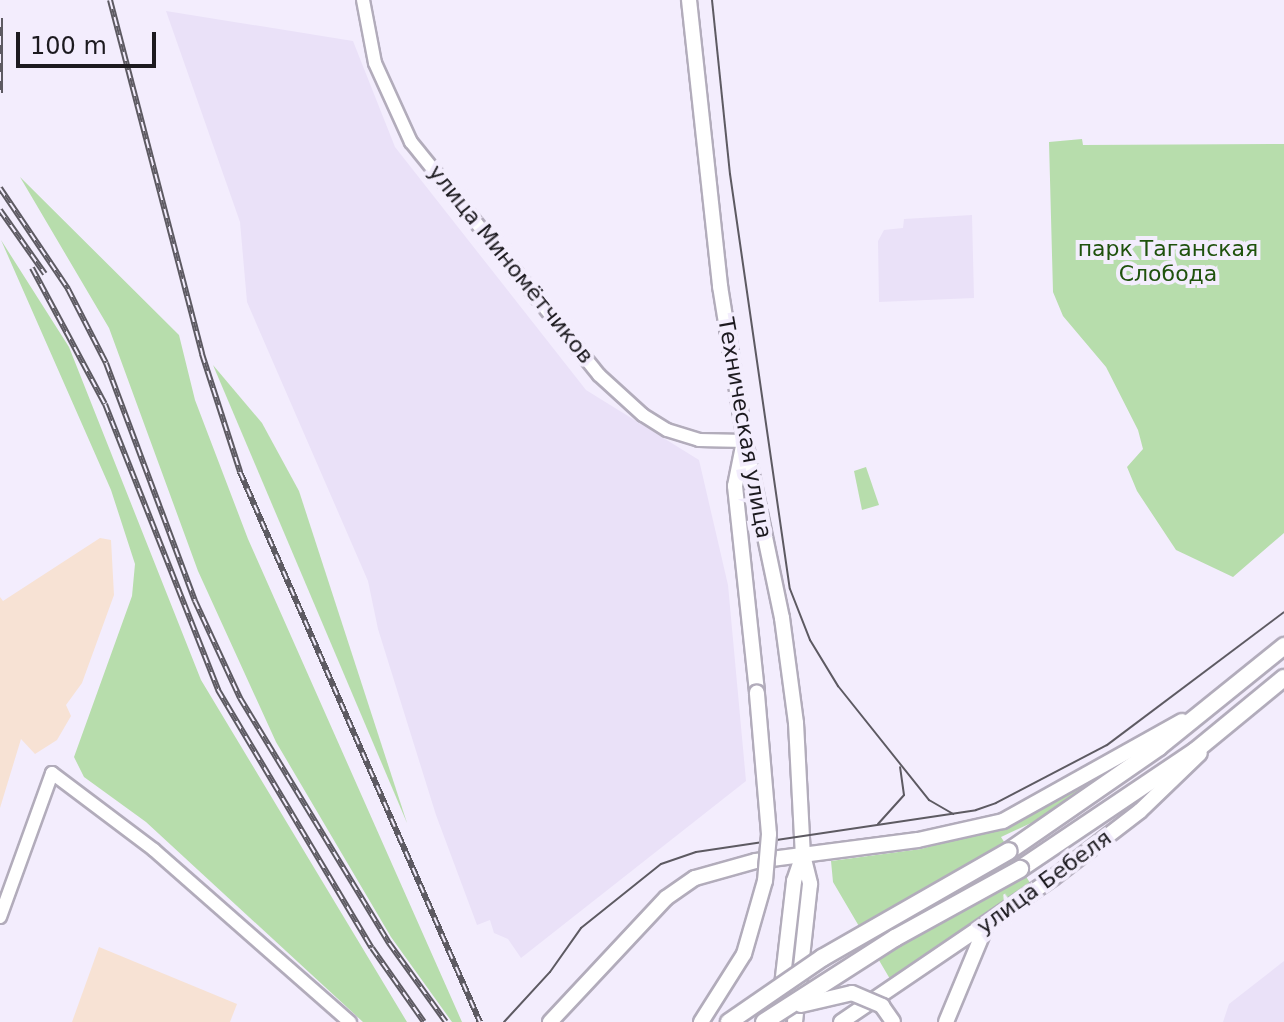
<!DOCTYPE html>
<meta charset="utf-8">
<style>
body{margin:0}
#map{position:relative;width:1284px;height:1022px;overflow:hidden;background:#f3edfd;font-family:"DejaVu Sans",sans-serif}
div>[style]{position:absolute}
.built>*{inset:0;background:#eae1f8}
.industrial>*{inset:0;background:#f7e2d4}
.green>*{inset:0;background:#b7ddac}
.roads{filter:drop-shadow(2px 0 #b2acbb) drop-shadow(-2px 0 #b2acbb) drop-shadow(0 2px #b2acbb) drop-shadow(0 -2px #b2acbb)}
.tertiary>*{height:12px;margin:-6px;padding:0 6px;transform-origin:6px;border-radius:6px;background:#fff}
.secondary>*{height:14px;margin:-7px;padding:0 7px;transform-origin:7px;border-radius:7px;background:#fff}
.primary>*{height:16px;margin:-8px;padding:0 8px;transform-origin:8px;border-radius:8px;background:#fff}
.tram>*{height:2px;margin:-1px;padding:0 1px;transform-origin:1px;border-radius:1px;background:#5d5a62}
.rail>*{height:6px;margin-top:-3px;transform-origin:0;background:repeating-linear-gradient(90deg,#f3edfd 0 9px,#5d5a62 0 18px);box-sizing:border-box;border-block:2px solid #5d5a62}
.bridges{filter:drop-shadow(2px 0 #b2acbb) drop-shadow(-2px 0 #b2acbb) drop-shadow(0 2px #b2acbb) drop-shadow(0 -2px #b2acbb)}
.secondary-bridge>*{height:14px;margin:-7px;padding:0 7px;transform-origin:7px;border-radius:7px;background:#fff}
.primary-bridge>*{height:16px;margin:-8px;padding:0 8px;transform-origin:8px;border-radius:8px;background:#fff}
span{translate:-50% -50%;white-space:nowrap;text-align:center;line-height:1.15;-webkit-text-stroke:8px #f3edfd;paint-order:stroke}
.park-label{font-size:22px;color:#1f520d}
.street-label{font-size:22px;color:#1c1a1f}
.scale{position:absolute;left:16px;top:32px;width:140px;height:36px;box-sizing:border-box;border:4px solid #1c1a1f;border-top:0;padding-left:10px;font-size:24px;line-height:28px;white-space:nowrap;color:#1c1a1f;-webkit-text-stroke:6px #f3edfd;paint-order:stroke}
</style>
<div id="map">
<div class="built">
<div style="clip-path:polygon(166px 11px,353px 41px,395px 147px,586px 390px,699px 460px,728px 585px,746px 781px,521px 958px,508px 939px,494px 933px,490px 920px,477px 925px,436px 815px,378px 629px,368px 581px,247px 302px,240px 222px)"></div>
<div style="clip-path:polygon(972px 215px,974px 298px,879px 302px,878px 241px,884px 230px,903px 228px,904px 219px)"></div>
<div style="clip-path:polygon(1284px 961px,1284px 1022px,1223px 1022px,1229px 1004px)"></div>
</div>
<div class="industrial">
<div style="clip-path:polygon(100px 538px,111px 540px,114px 595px,82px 683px,66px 705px,71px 716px,57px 740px,35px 754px,21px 739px,0 808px,0 597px,3px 601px)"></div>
<div style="clip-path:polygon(99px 947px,237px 1004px,230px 1022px,72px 1022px)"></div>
</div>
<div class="green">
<div style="clip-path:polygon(1082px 139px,1083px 145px,1284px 144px,1284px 533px,1233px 577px,1176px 550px,1137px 491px,1127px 467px,1143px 449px,1138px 430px,1106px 367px,1063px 316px,1053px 292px,1049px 142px)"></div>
<div style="clip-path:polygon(20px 177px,179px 335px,195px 400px,248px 539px,462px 1022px,452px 1022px,391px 937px,276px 742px,198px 571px,109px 328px)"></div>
<div style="clip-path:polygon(1px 240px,69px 347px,201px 680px,407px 1022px,363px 1022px,146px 822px,84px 777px,74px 757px,132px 596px,135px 564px,111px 490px)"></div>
<div style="clip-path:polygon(213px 365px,262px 423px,299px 491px,407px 823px)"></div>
<div style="clip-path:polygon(866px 467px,879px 505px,862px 510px,854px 471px)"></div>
<div style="clip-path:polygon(1114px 767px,1042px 818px,1001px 837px,1032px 886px,890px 979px,833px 882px,831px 861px,921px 849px,1006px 826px)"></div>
</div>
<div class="roads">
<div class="tertiary">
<div style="left:363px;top:0;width:64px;rotate:79.2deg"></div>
<div style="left:375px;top:63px;width:87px;rotate:65.5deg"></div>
<div style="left:411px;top:142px;width:299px;rotate:51.1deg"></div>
<div style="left:599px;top:375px;width:59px;rotate:42.3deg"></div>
<div style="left:643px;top:415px;width:28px;rotate:32deg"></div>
<div style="left:667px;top:430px;width:34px;rotate:17deg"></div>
<div style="left:699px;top:440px;width:46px;rotate:1.2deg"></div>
<div style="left:0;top:917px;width:153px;rotate:-70.1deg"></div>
<div style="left:52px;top:773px;width:128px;rotate:37deg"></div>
<div style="left:154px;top:850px;width:261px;rotate:41.3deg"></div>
</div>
<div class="secondary">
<div style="left:689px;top:0;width:288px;rotate:83.8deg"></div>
<div style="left:720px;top:286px;width:157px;rotate:80.8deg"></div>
<div style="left:745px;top:441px;width:181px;rotate:78.2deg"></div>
<div style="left:782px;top:618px;width:106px;rotate:82.4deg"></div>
<div style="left:796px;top:723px;width:132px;rotate:87deg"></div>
<div style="left:803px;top:855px;width:30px;rotate:76deg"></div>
<div style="left:810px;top:884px;width:139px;rotate:96.2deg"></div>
<div style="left:743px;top:446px;width:41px;rotate:101.3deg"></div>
<div style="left:735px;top:486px;width:208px;rotate:83.9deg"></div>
<div style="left:778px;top:1020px;width:140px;rotate:-83.4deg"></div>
<div style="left:794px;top:881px;width:28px;rotate:-71deg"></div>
<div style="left:550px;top:1022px;width:170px;rotate:-46.9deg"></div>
<div style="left:666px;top:898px;width:35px;rotate:-35deg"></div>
<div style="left:695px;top:878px;width:63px;rotate:-15.6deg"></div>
<div style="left:756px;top:861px;width:163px;rotate:-7.4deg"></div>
<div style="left:918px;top:840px;width:87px;rotate:-12.6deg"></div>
<div style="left:1003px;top:821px;width:205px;rotate:-29.2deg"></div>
<div style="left:841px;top:1022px;width:256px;rotate:-34.2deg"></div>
<div style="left:1053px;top:878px;width:110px;rotate:-37.6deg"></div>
<div style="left:1140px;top:811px;width:83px;rotate:-44deg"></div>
<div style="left:946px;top:1022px;width:104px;rotate:-67.4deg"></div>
</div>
<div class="primary">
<div style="left:1009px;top:851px;width:183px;rotate:-34.7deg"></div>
<div style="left:1159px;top:747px;width:161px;rotate:-38.9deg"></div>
<div style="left:1020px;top:869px;width:211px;rotate:-34deg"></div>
<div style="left:1195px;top:751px;width:115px;rotate:-39.4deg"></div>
</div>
</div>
<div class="tram">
<div style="left:712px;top:0;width:175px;rotate:84.1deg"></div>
<div style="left:730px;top:174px;width:419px;rotate:81.8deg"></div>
<div style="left:790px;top:589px;width:55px;rotate:68.6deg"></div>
<div style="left:810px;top:640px;width:54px;rotate:58.7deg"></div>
<div style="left:838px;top:686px;width:146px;rotate:51.4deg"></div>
<div style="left:929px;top:800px;width:28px;rotate:30deg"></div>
<div style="left:878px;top:824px;width:39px;rotate:-48deg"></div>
<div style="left:904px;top:795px;width:28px;rotate:-98deg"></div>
<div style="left:504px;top:1022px;width:68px;rotate:-47.4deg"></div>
<div style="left:550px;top:972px;width:54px;rotate:-54.8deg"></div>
<div style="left:581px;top:928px;width:102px;rotate:-38.7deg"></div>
<div style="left:661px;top:864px;width:37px;rotate:-19deg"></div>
<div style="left:696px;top:852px;width:283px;rotate:-8.5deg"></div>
<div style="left:976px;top:810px;width:21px;rotate:-19deg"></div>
<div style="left:996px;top:803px;width:125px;rotate:-27.6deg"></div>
<div style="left:1107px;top:745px;width:221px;rotate:-36.9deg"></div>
</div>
<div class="rail">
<div style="left:110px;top:0;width:366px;rotate:75.4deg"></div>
<div style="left:202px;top:354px;width:124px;rotate:72.1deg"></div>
<div style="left:240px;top:472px;width:600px;rotate:66.43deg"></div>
<div style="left:0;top:18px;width:75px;rotate:90deg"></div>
<div style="left:0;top:188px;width:122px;rotate:56deg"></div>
<div style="left:68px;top:289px;width:83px;rotate:62.8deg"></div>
<div style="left:106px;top:363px;width:254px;rotate:69.5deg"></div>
<div style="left:195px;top:601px;width:107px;rotate:65.1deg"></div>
<div style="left:240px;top:698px;width:287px;rotate:58.7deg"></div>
<div style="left:389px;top:943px;width:97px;rotate:54.2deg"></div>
<div style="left:0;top:210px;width:78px;rotate:54.9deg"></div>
<div style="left:32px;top:268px;width:154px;rotate:61.8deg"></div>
<div style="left:105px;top:404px;width:308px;rotate:68.4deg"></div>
<div style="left:218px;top:690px;width:300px;rotate:59.2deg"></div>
<div style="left:372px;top:948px;width:90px;rotate:54.9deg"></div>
</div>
<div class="bridges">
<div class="secondary-bridge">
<div style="left:801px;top:1005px;width:52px;rotate:-13.2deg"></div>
<div style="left:852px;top:993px;width:33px;rotate:23deg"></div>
<div style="left:882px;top:1006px;width:19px;rotate:55deg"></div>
<div style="left:701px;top:1022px;width:80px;rotate:-57.7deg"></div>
<div style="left:744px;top:954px;width:76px;rotate:-74deg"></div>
<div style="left:765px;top:881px;width:47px;rotate:-85.1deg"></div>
<div style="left:769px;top:834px;width:142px;rotate:-94.9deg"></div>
</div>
<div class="primary-bridge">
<div style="left:729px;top:1022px;width:113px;rotate:-34.5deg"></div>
<div style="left:822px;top:958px;width:215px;rotate:-29.8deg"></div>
<div style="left:764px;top:1022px;width:156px;rotate:-32.7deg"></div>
<div style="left:895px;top:938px;width:143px;rotate:-28.9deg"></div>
</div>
</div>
<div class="park-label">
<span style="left:1168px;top:261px">парк Таганская<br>Слобода</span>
</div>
<div class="street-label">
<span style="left:511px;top:264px;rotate:51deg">улица Миномётчиков</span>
<span style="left:745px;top:428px;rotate:80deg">Техническая улица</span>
<span style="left:1044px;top:882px;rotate:-36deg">улица Бебеля</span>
</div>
<div class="scale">100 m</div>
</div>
